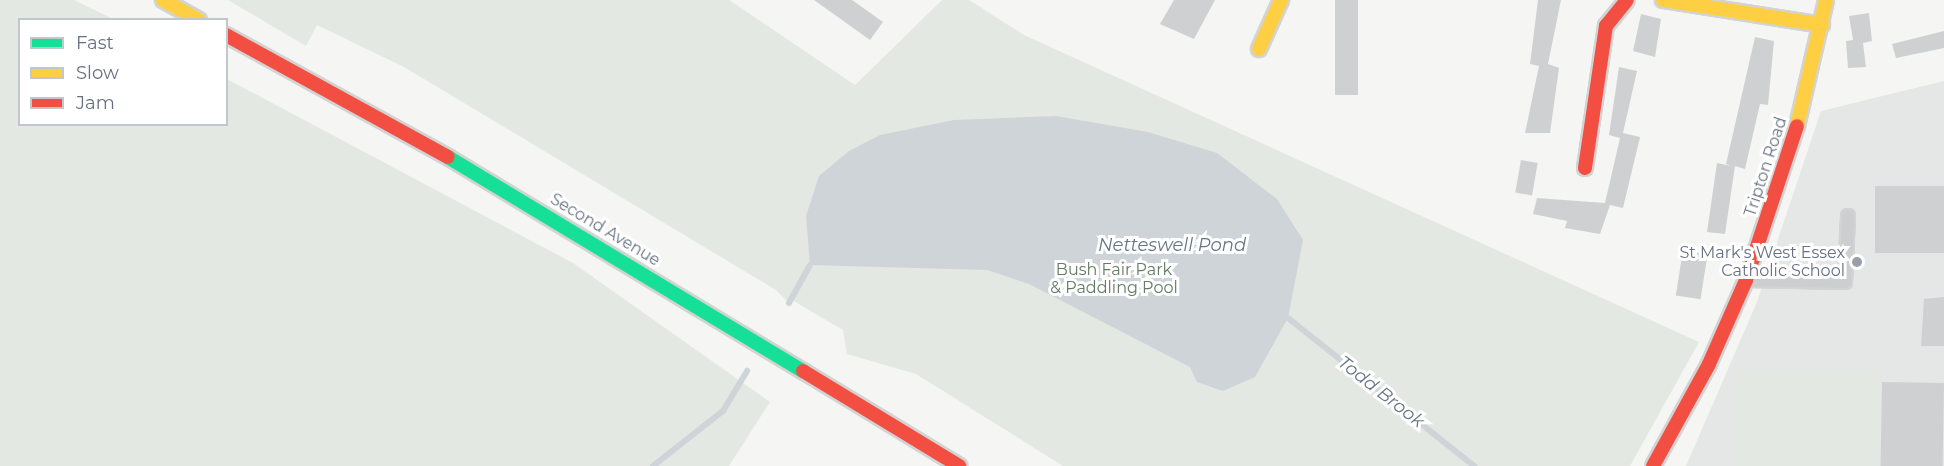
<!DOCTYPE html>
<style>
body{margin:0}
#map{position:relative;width:1944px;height:466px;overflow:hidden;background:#f5f5f4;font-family:Montserrat,sans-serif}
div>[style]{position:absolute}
.built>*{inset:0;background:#e5e6e6}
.green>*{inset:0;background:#e4e8e2;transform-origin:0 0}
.water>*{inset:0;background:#cfd4d8}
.stream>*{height:6px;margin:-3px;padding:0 3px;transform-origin:3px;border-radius:3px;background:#cfd4d8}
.building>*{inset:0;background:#cfd0d1;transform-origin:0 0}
.roads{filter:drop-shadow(2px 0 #d2d3d3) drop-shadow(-2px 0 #d2d3d3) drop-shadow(0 2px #d2d3d3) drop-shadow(0 -2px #d2d3d3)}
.lane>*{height:12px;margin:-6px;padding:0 6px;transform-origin:6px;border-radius:6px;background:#cdcecf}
.fast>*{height:14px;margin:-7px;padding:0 7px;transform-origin:7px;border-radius:7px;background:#16e098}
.slow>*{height:14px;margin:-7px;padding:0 7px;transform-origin:7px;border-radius:7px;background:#ffcf43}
.jam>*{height:14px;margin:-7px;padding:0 7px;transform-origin:7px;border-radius:7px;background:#f24e42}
.dots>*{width:16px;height:16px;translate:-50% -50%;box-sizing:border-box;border:3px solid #fff;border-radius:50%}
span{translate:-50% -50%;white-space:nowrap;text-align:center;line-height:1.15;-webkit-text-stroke:6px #fff;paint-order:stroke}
.street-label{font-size:16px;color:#667083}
.poi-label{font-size:16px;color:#667083}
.right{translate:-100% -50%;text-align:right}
.park-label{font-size:16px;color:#657b65}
.water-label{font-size:18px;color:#677786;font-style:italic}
.legend{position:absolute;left:18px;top:18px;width:210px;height:108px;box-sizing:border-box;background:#fff;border:2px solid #c2c6cd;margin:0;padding:8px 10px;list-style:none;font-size:18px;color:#667083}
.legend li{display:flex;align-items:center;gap:12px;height:30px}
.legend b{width:30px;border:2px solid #c2c6cd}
</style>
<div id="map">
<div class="built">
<div style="clip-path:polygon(1944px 81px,1944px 466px,1686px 466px,1757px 302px,1821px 111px)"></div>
</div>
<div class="green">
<div style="clip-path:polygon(0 0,74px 0,113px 19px,20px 20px,20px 124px,226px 124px,227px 79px,573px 263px,770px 402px,729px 466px,0 466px)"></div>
<div style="clip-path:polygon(228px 0,729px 0,855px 85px,942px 0,969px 0,1024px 35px,1699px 342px,1630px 466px,1063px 466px,916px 374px,847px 354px,843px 330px,792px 300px,789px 303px,776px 290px,404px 67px,317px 25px,306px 46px)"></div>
<div style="left:1735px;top:370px;width:143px;height:96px"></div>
</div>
<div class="water">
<div style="clip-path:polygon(1056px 116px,1148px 132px,1217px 153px,1277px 199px,1303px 240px,1288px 318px,1255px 377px,1223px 391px,1197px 382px,1190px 367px,1029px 284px,987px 270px,810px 265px,806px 216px,819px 176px,849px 151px,880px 135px,954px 120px)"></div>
</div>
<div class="stream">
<div style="left:789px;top:303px;width:43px;rotate:-61.1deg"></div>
<div style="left:1288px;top:318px;width:238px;rotate:38.5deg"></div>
<div style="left:653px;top:466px;width:89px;rotate:-38.2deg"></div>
<div style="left:723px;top:411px;width:47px;rotate:-59deg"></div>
</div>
<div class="building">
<div style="clip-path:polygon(814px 0,852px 0,883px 22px,870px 40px)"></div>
<div style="clip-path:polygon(1174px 0,1215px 0,1194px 39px,1160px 24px)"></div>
<div style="left:1335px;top:0;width:23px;height:95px"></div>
<div style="clip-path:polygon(1538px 0,1561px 0,1548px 64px,1559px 68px,1550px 133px,1525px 133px,1539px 66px,1530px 64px)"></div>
<div style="clip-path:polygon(1869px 13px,1872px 41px,1863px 43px,1866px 67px,1848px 68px,1846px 41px,1853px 40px,1849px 16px)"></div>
<div style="clip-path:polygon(1641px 14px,1661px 19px,1655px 57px,1633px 51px)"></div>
<div style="clip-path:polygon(1944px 31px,1944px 48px,1896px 58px,1892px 44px)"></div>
<div style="clip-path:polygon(1755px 37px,1774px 41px,1768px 105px,1760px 104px,1745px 169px,1735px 166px,1725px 234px,1707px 232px,1717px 163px,1732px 166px,1726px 164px)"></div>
<div style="clip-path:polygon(1619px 67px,1637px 71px,1623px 133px,1640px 137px,1623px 208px,1610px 205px,1600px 234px,1565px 228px,1567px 221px,1533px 214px,1537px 198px,1605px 203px,1620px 138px,1609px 135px)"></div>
<div style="left:1521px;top:160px;width:17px;height:33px;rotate:10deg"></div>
<div style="left:1875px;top:186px;width:69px;height:67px"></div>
<div style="left:1683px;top:250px;width:25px;height:46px;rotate:9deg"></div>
<div style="clip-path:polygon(1944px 297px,1944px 346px,1921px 346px,1924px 299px)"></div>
<div style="left:1882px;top:382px;width:62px;height:84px;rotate:1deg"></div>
</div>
<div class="roads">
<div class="lane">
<div style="left:1747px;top:280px;width:98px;rotate:1.2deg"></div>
<div style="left:1845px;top:282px;width:66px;rotate:-87.4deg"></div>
</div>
<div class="fast">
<div style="left:448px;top:157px;width:415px;rotate:31.1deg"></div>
</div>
<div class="slow">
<div style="left:163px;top:0;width:41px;rotate:29.1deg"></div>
<div style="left:1663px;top:0;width:161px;rotate:8.9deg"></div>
<div style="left:1259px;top:49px;width:54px;rotate:-65.8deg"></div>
<div style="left:1797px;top:126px;width:129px;rotate:-77deg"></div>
</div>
<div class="jam">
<div style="left:226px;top:35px;width:253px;rotate:28.8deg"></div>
<div style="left:1585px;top:168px;width:144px;rotate:-81.6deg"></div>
<div style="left:1606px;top:26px;width:33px;rotate:-51deg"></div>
<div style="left:803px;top:371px;width:183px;rotate:31.3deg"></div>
<div style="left:1653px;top:466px;width:116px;rotate:-61.2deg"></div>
<div style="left:1709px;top:364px;width:92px;rotate:-66.2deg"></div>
<div style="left:1746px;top:280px;width:162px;rotate:-71.7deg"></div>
</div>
</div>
<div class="dots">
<div style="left:1857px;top:262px;background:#989fab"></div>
</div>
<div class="street-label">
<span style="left:1766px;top:167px;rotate:-72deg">Tripton Road</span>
<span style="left:605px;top:230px;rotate:31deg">Second Avenue</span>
</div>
<div class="poi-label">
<span class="right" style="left:1845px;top:262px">St Mark's West Essex<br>Catholic School</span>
</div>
<div class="park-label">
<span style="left:1114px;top:279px">Bush Fair Park<br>&amp; Paddling Pool</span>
</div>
<div class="water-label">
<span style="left:1172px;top:245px">Netteswell Pond</span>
<span style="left:1381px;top:392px;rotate:38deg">Todd Brook</span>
</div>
<ul class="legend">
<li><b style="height:8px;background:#16e098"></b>Fast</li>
<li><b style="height:8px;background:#ffcf43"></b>Slow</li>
<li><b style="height:8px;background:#f24e42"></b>Jam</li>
</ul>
</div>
